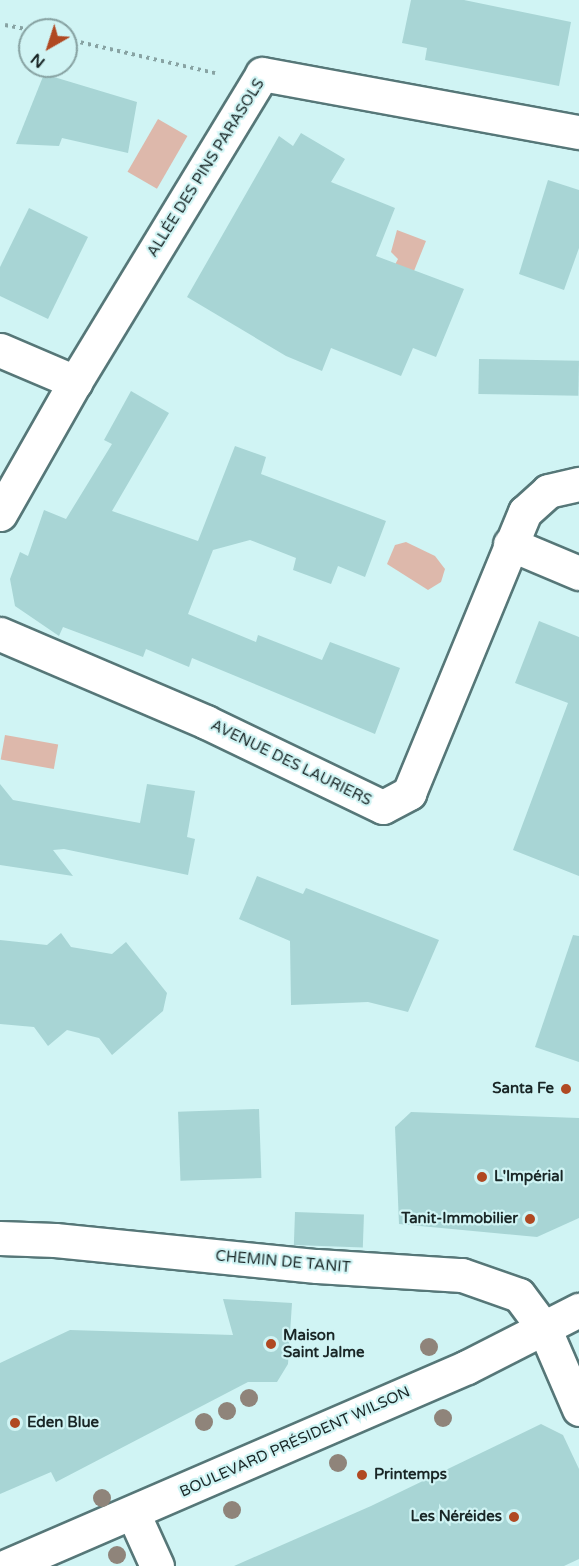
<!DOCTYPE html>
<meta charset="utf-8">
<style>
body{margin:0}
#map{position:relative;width:579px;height:1566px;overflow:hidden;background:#d0f4f4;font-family:"Varela Round",sans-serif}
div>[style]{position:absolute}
.water>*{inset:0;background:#ddb8ab;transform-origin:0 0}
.building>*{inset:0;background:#a8d5d5;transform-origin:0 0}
.path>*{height:4px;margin-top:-2px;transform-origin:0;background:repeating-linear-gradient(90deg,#88a3a3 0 3px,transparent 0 7.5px)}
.roads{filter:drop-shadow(2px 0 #567778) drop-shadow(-2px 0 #567778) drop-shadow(0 2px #567778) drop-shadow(0 -2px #567778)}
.street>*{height:33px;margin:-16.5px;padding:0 16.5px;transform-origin:16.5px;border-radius:16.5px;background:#fff}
.secondary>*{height:33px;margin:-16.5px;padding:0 16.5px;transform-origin:16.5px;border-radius:16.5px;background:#fff}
.trees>*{width:18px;height:18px;margin:-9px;border-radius:50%;background:#8f847a}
.dots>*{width:16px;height:16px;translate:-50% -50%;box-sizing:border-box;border:3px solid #d0f4f4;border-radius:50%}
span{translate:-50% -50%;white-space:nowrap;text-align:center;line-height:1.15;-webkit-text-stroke:4.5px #d0f4f4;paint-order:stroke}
.street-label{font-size:15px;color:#192626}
.poi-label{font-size:15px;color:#192626;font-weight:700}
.right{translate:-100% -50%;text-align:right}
.left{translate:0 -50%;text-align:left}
.north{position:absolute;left:18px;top:18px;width:60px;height:60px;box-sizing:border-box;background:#d0f4f4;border:2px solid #87a2a2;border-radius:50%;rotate:219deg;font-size:16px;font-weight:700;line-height:24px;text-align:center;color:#192626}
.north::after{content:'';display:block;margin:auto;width:21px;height:27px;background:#b04922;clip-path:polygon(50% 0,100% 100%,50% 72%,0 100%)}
</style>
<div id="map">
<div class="water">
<div style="left:158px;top:119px;width:34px;height:61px;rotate:30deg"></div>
<div style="clip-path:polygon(397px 230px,426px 241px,408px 286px,388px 278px,398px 259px,391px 252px)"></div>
<div style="clip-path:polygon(406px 542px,435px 556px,445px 569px,441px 582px,428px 590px,387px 564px,395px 545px)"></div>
<div style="left:5px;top:735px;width:54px;height:25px;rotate:10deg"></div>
</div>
<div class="building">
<div style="clip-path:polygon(411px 0,464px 0,571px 22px,559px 86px,425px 60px,427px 48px,402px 43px)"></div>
<div style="clip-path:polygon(44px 74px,137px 102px,128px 153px,62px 138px,59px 146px,16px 144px)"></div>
<div style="clip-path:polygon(301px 133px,345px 159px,331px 182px,395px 208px,376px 256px,464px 289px,436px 357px,413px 348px,401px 376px,331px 348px,322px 371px,286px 356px,187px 297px,279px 136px,293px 146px)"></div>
<div style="clip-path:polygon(548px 180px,579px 190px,579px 248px,564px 290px,519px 274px)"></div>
<div style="clip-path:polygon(29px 208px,88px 237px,48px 319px,0 296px,0 267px)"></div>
<div style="left:479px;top:359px;width:100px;height:35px;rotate:1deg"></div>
<div style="clip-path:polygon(131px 391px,169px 413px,112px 511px,198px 541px,235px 446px,266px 457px,261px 474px,386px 521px,365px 577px,338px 566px,331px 584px,293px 570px,296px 558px,250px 540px,213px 550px,188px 614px,256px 642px,258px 635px,322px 660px,330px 642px,400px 668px,375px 734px,192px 658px,189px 667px,146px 649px,143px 657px,63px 627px,59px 636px,15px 606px,10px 579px,20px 552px,28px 556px,44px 510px,66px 519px,112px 444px,104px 440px)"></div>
<div style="clip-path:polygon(539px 621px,579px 637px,579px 876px,513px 850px,568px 703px,515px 683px)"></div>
<div style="clip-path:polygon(0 784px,13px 800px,140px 823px,147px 784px,195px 791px,187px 837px,195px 839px,188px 875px,64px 849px,53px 850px,73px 876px,0 865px)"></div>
<div style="clip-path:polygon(257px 876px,303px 894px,306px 888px,439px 940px,408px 1012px,368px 1002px,291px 1005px,290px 941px,239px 919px)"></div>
<div style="clip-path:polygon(61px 933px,71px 947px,112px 954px,126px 942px,167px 993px,163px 1011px,112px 1055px,99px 1038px,67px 1030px,48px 1046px,34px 1027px,0 1024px,0 940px,47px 945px)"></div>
<div style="clip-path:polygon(573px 935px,579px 936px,579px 1062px,535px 1047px)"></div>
<div style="left:259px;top:1109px;width:69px;height:81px;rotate:88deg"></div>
<div style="clip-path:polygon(411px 1112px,579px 1118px,579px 1218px,537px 1237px,399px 1224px,395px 1127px)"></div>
<div style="left:295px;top:1212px;width:69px;height:33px;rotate:2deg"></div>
<div style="clip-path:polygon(223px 1299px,292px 1303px,288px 1364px,277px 1382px,248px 1382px,56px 1482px,51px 1472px,0 1494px,0 1363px,70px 1330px,233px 1335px)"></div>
<div style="clip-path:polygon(541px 1424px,563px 1435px,579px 1469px,579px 1559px,564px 1566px,234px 1566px,371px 1506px)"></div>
</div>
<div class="path">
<div style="left:5px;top:25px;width:25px;rotate:11deg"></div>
<div style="left:66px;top:39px;width:153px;rotate:12.9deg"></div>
</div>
<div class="roads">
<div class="street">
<div style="left:0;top:350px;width:82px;rotate:23.1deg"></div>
<div style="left:0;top:514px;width:152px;rotate:-60.4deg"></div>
<div style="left:75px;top:382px;width:360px;rotate:-58.7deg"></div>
<div style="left:262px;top:74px;width:322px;rotate:10.4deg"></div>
<div style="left:510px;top:544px;width:75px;rotate:22.8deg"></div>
<div style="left:0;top:634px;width:224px;rotate:23.1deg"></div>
<div style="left:206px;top:722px;width:196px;rotate:25.7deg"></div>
<div style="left:383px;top:807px;width:30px;rotate:-28deg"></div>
<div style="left:409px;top:793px;width:304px;rotate:-67.6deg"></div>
<div style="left:525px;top:512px;width:31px;rotate:-42deg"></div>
<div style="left:548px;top:491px;width:32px;rotate:-13deg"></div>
<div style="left:0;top:1238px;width:55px;rotate:2.1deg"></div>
<div style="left:55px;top:1240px;width:263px;rotate:5.7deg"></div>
<div style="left:317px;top:1266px;width:145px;rotate:3.6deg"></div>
<div style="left:462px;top:1275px;width:60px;rotate:19.3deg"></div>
<div style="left:519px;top:1295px;width:44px;rotate:53.4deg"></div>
<div style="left:545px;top:1330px;width:86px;rotate:66.7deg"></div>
<div style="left:133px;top:1513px;width:58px;rotate:65.6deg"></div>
</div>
<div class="secondary">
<div style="left:7px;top:1566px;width:501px;rotate:-23.39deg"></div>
<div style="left:467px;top:1367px;width:126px;rotate:-27deg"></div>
</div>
</div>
<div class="trees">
<div style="left:429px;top:1347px"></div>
<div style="left:249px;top:1398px"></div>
<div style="left:227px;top:1411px"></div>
<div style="left:443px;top:1418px"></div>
<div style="left:204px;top:1422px"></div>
<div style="left:338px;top:1463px"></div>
<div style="left:102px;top:1498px"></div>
<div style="left:232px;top:1510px"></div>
<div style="left:117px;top:1555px"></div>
</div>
<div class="dots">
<div style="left:566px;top:1089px;background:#b04922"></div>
<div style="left:482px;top:1177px;background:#b04922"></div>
<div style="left:530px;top:1219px;background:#b04922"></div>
<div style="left:271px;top:1344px;background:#b04922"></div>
<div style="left:15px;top:1423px;background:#b04922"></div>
<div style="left:362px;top:1475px;background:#b04922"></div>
<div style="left:514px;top:1517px;background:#b04922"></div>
</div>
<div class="street-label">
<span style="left:206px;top:168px;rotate:-58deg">ALLÉE DES PINS PARASOLS</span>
<span style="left:291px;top:763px;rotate:26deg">AVENUE DES LAURIERS</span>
<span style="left:283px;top:1262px;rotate:5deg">CHEMIN DE TANIT</span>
<span style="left:295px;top:1442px;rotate:-24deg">BOULEVARD PRÉSIDENT WILSON</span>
</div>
<div class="poi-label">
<span class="right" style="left:554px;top:1089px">Santa Fe</span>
<span class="left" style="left:494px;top:1177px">L'Impérial</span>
<span class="right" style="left:518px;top:1219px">Tanit-Immobilier</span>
<span class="left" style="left:283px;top:1344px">Maison<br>Saint Jalme</span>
<span class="left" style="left:27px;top:1423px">Eden Blue</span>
<span class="left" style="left:374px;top:1475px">Printemps</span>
<span class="right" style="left:502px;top:1517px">Les Néréides</span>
</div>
<div class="north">N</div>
</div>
